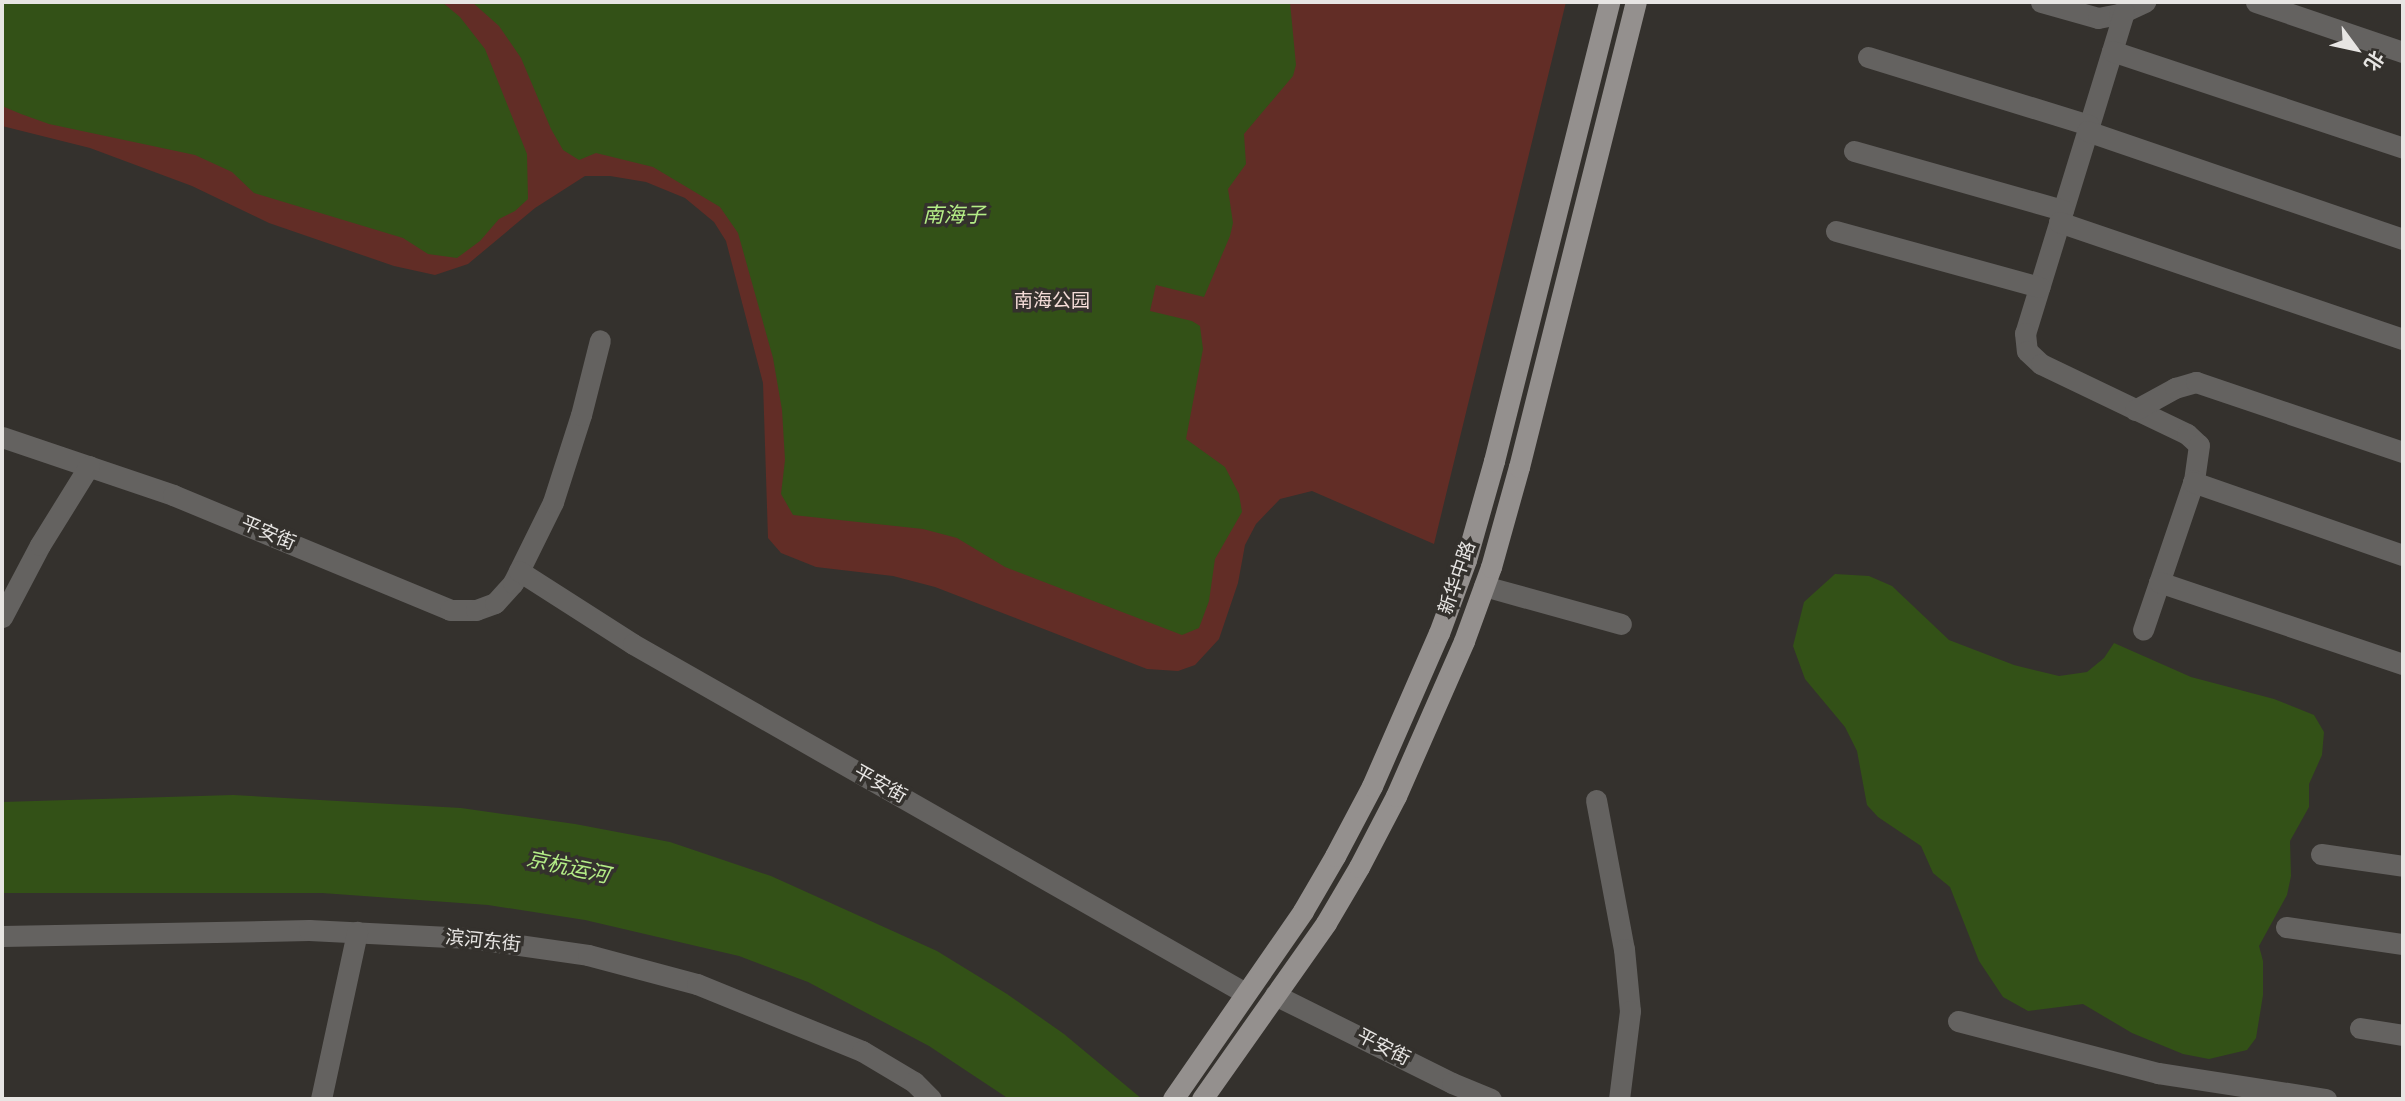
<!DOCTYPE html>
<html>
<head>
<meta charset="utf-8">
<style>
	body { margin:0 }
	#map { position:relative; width:2405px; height:1101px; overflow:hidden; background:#34312d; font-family:"Nunito Sans","Noto Sans SC",sans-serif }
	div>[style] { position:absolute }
	.green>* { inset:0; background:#622d26 }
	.water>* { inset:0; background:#335117 }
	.minor>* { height:21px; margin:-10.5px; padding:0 10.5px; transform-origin:10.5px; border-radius:10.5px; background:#646260 }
	.major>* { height:21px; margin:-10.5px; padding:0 10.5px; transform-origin:10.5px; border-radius:10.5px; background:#94908e }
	span { translate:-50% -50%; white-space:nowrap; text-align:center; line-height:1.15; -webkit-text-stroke:7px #34312d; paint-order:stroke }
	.park-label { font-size:19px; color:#f4dbd7 }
	.street-label { font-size:19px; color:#e7e5e3 }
	.water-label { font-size:21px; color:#b4ed87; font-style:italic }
	.frame { position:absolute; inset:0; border:4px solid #e7e5e3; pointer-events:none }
	.north { position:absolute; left:2321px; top:14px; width:70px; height:70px; -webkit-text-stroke:5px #34312d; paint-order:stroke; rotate:123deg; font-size:19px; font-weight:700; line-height:28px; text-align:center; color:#e7e5e3 }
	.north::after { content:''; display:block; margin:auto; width:24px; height:32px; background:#e7e5e3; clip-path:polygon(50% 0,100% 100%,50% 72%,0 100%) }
</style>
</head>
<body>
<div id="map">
	<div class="green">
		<div style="clip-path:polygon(2px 2px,1566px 2px,1434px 544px,1312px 491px,1280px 499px,1256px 524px,1245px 545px,1238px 583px,1219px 639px,1195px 665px,1178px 671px,1147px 669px,935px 587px,893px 576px,816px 567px,781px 553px,768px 538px,763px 383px,726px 241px,714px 222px,685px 198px,646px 182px,610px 176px,585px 176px,535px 208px,468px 264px,435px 275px,394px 266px,269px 223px,192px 186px,90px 148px,2px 126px)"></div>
	</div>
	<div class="water">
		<div style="clip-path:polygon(2px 2px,442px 2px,460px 17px,485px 49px,527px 154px,528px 199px,515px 211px,499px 219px,480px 241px,457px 258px,428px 254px,403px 238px,254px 193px,232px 172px,195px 155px,49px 124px,21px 114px,2px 106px)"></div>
		<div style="clip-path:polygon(472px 2px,1290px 2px,1296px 65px,1293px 76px,1244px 134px,1246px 164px,1228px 189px,1233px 223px,1230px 236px,1204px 297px,1156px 285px,1150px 311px,1192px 321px,1200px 326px,1203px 349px,1186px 439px,1225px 467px,1239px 494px,1242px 512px,1215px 559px,1209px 601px,1199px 628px,1182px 635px,1005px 567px,957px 538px,923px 529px,793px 515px,781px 494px,785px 460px,782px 410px,773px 358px,738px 233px,720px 207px,653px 167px,596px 153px,579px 160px,563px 150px,551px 129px,521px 58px,499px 26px)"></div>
		<div style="clip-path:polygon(1835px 574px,1869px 576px,1892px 586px,1949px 640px,2014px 665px,2059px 676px,2087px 672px,2104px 658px,2114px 643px,2191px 677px,2274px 699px,2314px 715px,2324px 732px,2322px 755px,2309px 784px,2309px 807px,2290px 841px,2291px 876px,2287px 895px,2259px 946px,2263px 961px,2263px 995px,2256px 1038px,2247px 1050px,2209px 1059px,2183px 1054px,2132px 1033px,2083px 1004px,2028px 1011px,2003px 997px,1979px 961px,1950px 887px,1933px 873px,1921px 846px,1878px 817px,1867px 805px,1857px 751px,1845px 727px,1805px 679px,1793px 646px,1804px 602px)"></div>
		<div style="clip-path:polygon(233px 795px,461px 808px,575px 824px,670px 842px,771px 876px,937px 951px,1007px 994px,1064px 1034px,1142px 1099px,1009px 1099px,929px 1046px,808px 982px,739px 956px,585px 920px,488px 905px,322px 893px,2px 893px,2px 802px)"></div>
	</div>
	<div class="minor">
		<div style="left:2041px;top:2px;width:59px;rotate:15.7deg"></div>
		<div style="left:2098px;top:18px;width:21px;rotate:-11deg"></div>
		<div style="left:2119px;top:14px;width:29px;rotate:-25deg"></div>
		<div style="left:2256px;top:2px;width:155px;rotate:18.8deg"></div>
		<div style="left:2124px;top:12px;width:336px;rotate:107.1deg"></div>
		<div style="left:2025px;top:333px;width:18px;rotate:84deg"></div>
		<div style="left:2027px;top:351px;width:19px;rotate:43deg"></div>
		<div style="left:2041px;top:364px;width:162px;rotate:25.6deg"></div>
		<div style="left:2187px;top:434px;width:16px;rotate:43deg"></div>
		<div style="left:2199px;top:445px;width:35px;rotate:98deg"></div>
		<div style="left:2194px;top:480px;width:158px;rotate:108.8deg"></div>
		<div style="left:2112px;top:51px;width:307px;rotate:18.4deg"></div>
		<div style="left:1868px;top:57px;width:231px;rotate:17.1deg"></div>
		<div style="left:2087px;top:131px;width:334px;rotate:18.9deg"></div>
		<div style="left:1854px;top:151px;width:217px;rotate:15.8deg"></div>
		<div style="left:2059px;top:222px;width:363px;rotate:18.8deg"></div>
		<div style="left:1836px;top:231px;width:211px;rotate:15.4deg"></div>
		<div style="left:2135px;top:410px;width:46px;rotate:-28.8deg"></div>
		<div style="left:2175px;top:388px;width:22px;rotate:-16deg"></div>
		<div style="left:2196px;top:382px;width:219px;rotate:18.7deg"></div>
		<div style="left:2px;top:437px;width:181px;rotate:18.7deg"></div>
		<div style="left:173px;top:495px;width:300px;rotate:22.5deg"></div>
		<div style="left:450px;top:610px;width:26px"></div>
		<div style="left:476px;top:610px;width:20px;rotate:-20deg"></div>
		<div style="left:495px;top:603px;width:27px;rotate:-48deg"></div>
		<div style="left:513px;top:583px;width:90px;rotate:-63.7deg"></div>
		<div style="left:553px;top:502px;width:91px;rotate:-72.2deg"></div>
		<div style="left:581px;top:415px;width:77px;rotate:-75.8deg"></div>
		<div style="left:2193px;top:482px;width:222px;rotate:19.2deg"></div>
		<div style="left:519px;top:571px;width:135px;rotate:32.6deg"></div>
		<div style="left:633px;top:644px;width:705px;rotate:29.69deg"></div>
		<div style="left:2159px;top:582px;width:257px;rotate:18.6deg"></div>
		<div style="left:1484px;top:586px;width:142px;rotate:15.5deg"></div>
		<div style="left:2px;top:617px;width:81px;rotate:-62.2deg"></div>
		<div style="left:40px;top:545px;width:93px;rotate:-58.2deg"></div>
		<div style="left:1596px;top:800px;width:152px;rotate:79.4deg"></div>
		<div style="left:1624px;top:949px;width:62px;rotate:84.5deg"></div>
		<div style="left:1630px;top:1011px;width:89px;rotate:97.1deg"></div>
		<div style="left:2321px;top:854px;width:83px;rotate:8.3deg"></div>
		<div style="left:2286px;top:927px;width:118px;rotate:8.3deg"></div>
		<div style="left:2px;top:936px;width:307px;rotate:-1.1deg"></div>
		<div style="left:309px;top:930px;width:160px;rotate:2.9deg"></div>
		<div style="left:469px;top:938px;width:120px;rotate:8.1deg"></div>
		<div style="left:588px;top:955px;width:113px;rotate:14.9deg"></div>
		<div style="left:697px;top:984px;width:178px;rotate:22.1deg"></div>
		<div style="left:862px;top:1051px;width:61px;rotate:30.8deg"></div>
		<div style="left:914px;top:1082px;width:24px;rotate:45deg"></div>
		<div style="left:1275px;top:995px;width:198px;rotate:26.4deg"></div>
		<div style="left:1452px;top:1083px;width:42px;rotate:22.3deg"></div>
		<div style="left:1958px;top:1021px;width:207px;rotate:14.6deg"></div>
		<div style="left:2158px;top:1073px;width:170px;rotate:8.8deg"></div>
		<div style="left:2360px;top:1028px;width:44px;rotate:9.2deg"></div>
		<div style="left:321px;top:1099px;width:171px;rotate:-77.8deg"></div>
	</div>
	<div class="major">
		<div style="left:1173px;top:1099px;width:229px;rotate:-55.3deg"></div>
		<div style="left:1303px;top:911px;width:64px;rotate:-59.8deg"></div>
		<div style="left:1335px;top:856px;width:79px;rotate:-62.1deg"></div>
		<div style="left:1372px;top:786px;width:167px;rotate:-66.4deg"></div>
		<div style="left:1439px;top:633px;width:78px;rotate:-69.7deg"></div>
		<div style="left:1466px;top:560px;width:103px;rotate:-74.2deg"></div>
		<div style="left:1494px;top:461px;width:473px;rotate:-75.9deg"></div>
		<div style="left:1202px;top:1099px;width:215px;rotate:-54.8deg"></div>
		<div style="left:1326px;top:923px;width:65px;rotate:-59.5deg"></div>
		<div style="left:1359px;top:867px;width:80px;rotate:-62.5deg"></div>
		<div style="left:1396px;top:796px;width:169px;rotate:-66.3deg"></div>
		<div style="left:1464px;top:641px;width:79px;rotate:-70deg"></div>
		<div style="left:1491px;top:567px;width:104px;rotate:-74.4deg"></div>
		<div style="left:1519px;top:467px;width:479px;rotate:-75.9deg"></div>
	</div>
	<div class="park-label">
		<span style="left:1052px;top:302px">南海公园</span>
	</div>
	<div class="street-label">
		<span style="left:268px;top:534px;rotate:23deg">平安街</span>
		<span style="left:1458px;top:578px;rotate:-71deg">新华中路</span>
		<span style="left:880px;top:785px;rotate:29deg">平安街</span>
		<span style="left:483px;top:942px;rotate:6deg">滨河东街</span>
		<span style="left:1383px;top:1048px;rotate:27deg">平安街</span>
	</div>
	<div class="water-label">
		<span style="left:954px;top:215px">南海子</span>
		<span style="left:568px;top:867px;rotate:12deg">京杭运河</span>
	</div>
	<div class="frame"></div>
	<div class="north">北</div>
</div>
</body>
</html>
